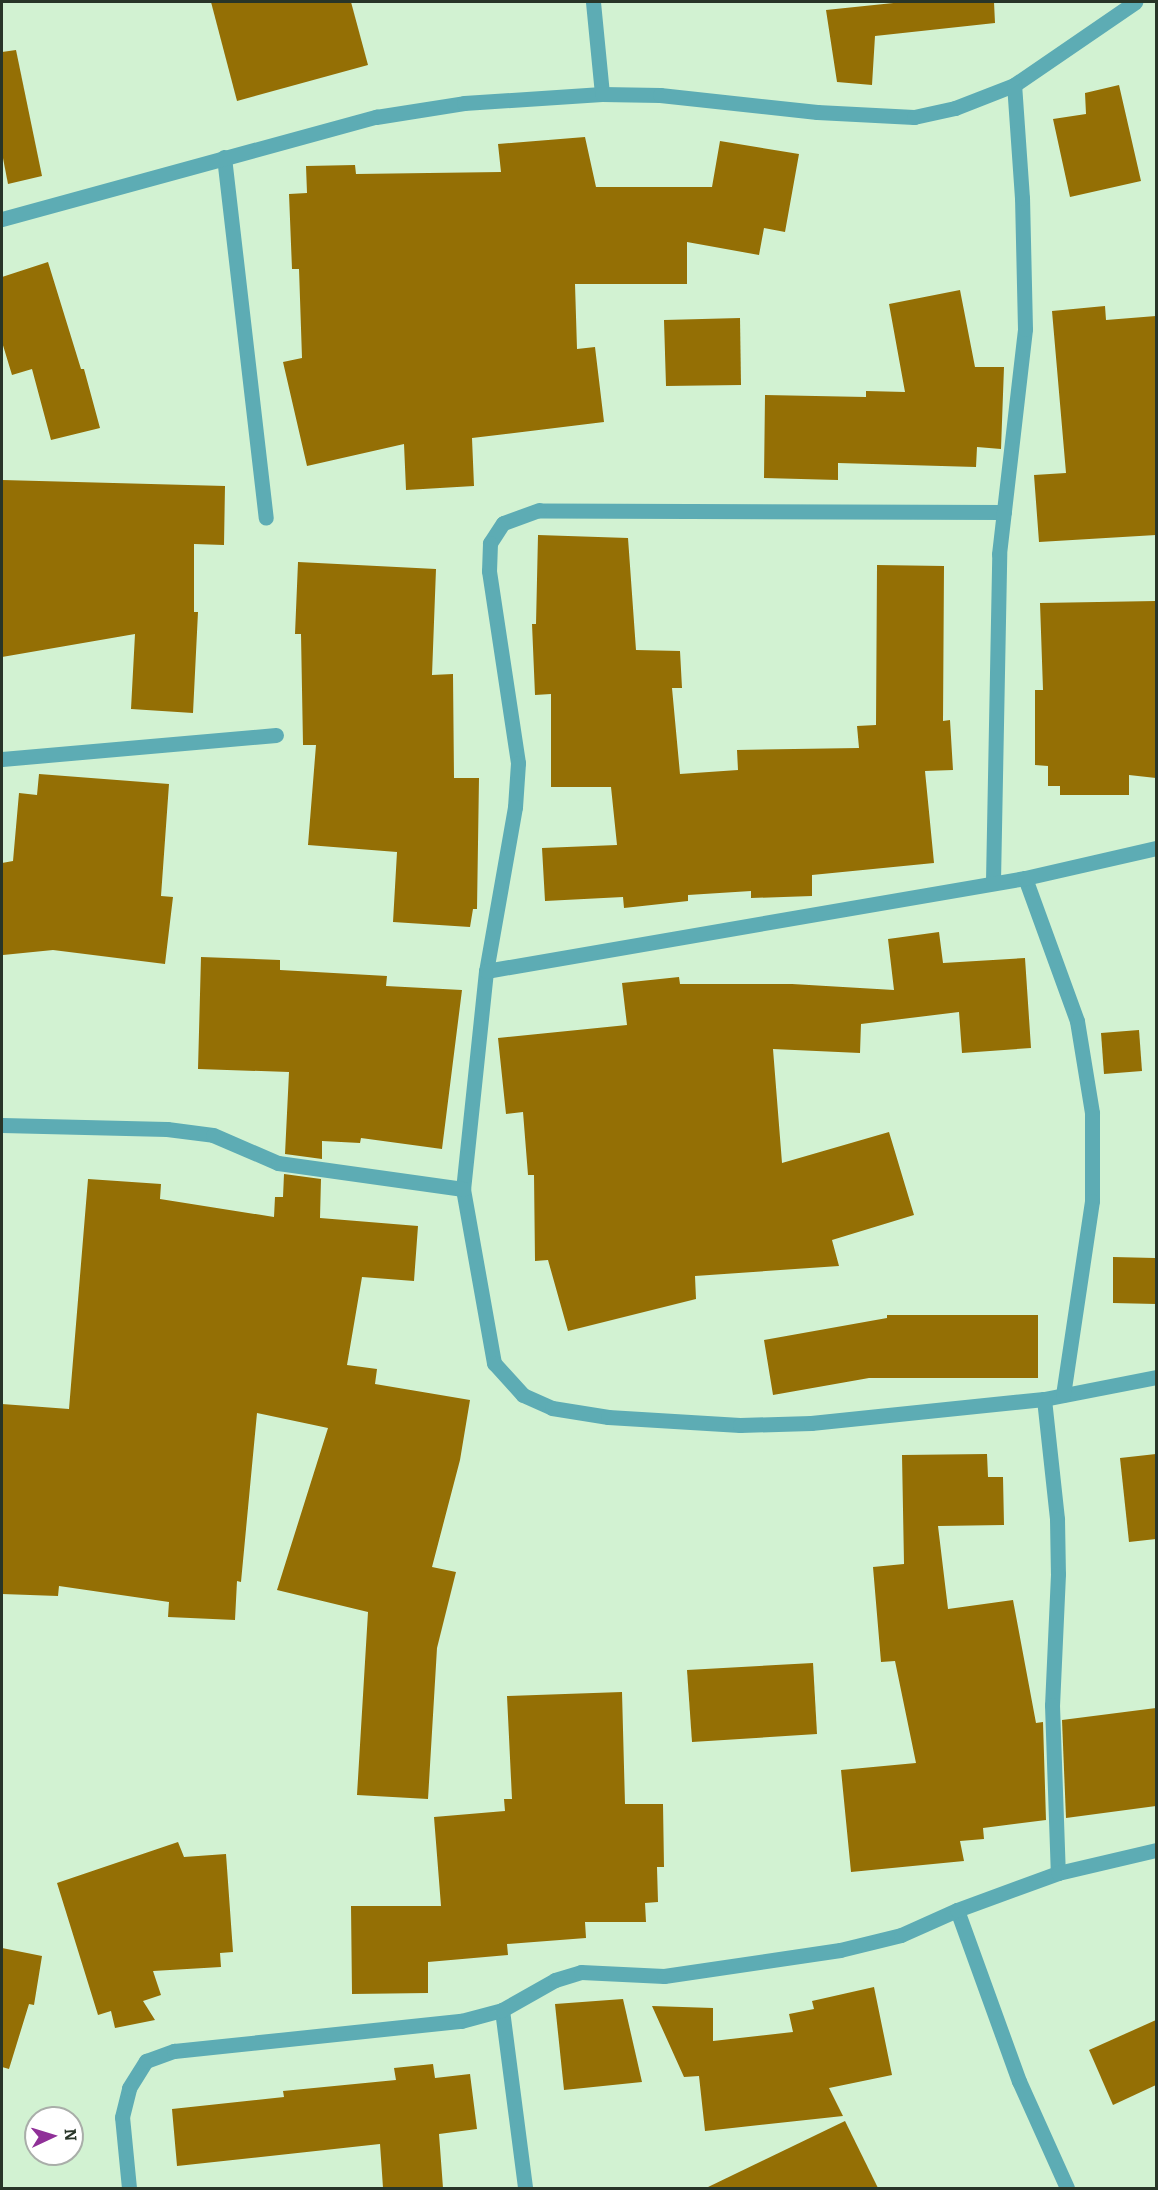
<!DOCTYPE html>
<html>
<head>
<meta charset="utf-8">
<style>
	body { margin:0 }
	#map { position:relative; width:1158px; height:2190px; overflow:hidden; background:#d2f2d2; font-family:Bitter,serif }
	div>[style] { position:absolute }
	.building>* { inset:0; background:#946f05 }
	.street>* { height:15px; margin:-7.5px; padding:0 7.5px; transform-origin:7.5px; border-radius:7.5px; background:#5dacb4 }
	span { translate:-50% -50%; white-space:nowrap; text-align:center; line-height:1.15; -webkit-text-stroke:6px #fff; paint-order:stroke }
	.frame { position:absolute; inset:0; border:3px solid #283528; pointer-events:none }
	.north { position:absolute; left:24px; top:2106px; width:60px; height:60px; box-sizing:border-box; background:#fff; border:2px solid #a9aea9; border-radius:50%; rotate:86deg; font-size:16px; font-weight:700; line-height:24px; text-align:center; color:#283528 }
	.north::after { content:''; display:block; margin:auto; width:21px; height:27px; background:#903098; clip-path:polygon(50% 0,100% 100%,50% 72%,0 100%) }
</style>
</head>
<body>
<div id="map">
	<div class="building">
		<div style="clip-path:polygon(211px 2px,351px 2px,368px 65px,237px 101px)"></div>
		<div style="clip-path:polygon(903px 2px,994px 2px,995px 23px,875px 36px,872px 85px,837px 82px,826px 10px)"></div>
		<div style="clip-path:polygon(16px 50px,42px 176px,8px 184px,2px 153px,2px 52px)"></div>
		<div style="clip-path:polygon(1119px 85px,1141px 181px,1070px 197px,1053px 119px,1086px 114px,1085px 93px)"></div>
		<div style="clip-path:polygon(585px 137px,596px 187px,712px 187px,720px 141px,799px 154px,785px 232px,764px 228px,759px 255px,687px 242px,687px 284px,575px 284px,577px 349px,595px 347px,604px 422px,472px 438px,474px 486px,406px 490px,404px 444px,307px 466px,283px 362px,302px 358px,299px 269px,292px 269px,289px 194px,307px 193px,306px 166px,355px 165px,356px 174px,501px 172px,498px 144px)"></div>
		<div style="clip-path:polygon(48px 262px,81px 369px,84px 369px,100px 428px,51px 440px,32px 369px,12px 375px,2px 342px,2px 277px)"></div>
		<div style="clip-path:polygon(960px 290px,975px 367px,1004px 367px,1001px 449px,977px 447px,976px 467px,838px 463px,838px 480px,764px 478px,765px 395px,866px 397px,866px 391px,905px 392px,889px 304px)"></div>
		<div style="clip-path:polygon(1105px 306px,1106px 320px,1156px 316px,1156px 535px,1039px 542px,1034px 475px,1066px 473px,1052px 311px)"></div>
		<div style="clip-path:polygon(740px 318px,741px 385px,666px 386px,664px 320px)"></div>
		<div style="clip-path:polygon(2px 480px,225px 486px,224px 545px,194px 544px,194px 612px,198px 612px,193px 713px,131px 709px,135px 634px,2px 657px)"></div>
		<div style="clip-path:polygon(538px 535px,628px 538px,636px 650px,680px 651px,682px 688px,672px 688px,680px 774px,738px 770px,737px 750px,859px 748px,857px 726px,876px 725px,877px 565px,944px 566px,943px 721px,950px 720px,953px 770px,925px 771px,934px 863px,812px 875px,812px 896px,751px 898px,751px 891px,688px 895px,688px 901px,624px 908px,623px 897px,545px 901px,542px 848px,617px 845px,611px 787px,551px 787px,551px 694px,535px 695px,532px 624px,536px 624px)"></div>
		<div style="clip-path:polygon(298px 562px,436px 569px,432px 675px,453px 674px,454px 778px,479px 778px,477px 909px,473px 909px,470px 927px,393px 922px,397px 852px,308px 845px,316px 745px,303px 745px,301px 634px,295px 634px)"></div>
		<div style="clip-path:polygon(1156px 601px,1156px 778px,1129px 775px,1129px 795px,1060px 795px,1060px 786px,1048px 786px,1048px 766px,1035px 765px,1035px 690px,1043px 690px,1040px 603px)"></div>
		<div style="clip-path:polygon(39px 774px,169px 784px,161px 896px,173px 897px,165px 964px,53px 950px,3px 955px,2px 863px,13px 861px,19px 793px,37px 795px)"></div>
		<div style="clip-path:polygon(939px 932px,943px 963px,1025px 958px,1031px 1048px,962px 1053px,959px 1012px,861px 1024px,860px 1053px,773px 1049px,782px 1163px,889px 1132px,914px 1215px,832px 1240px,839px 1266px,695px 1276px,696px 1299px,568px 1331px,548px 1260px,535px 1261px,534px 1175px,528px 1175px,523px 1112px,506px 1114px,498px 1038px,627px 1025px,622px 983px,679px 977px,680px 984px,792px 984px,894px 990px,888px 939px)"></div>
		<div style="clip-path:polygon(201px 957px,280px 960px,280px 970px,387px 976px,386px 986px,462px 990px,442px 1149px,361px 1138px,360px 1143px,322px 1141px,322px 1159px,285px 1154px,289px 1072px,198px 1069px)"></div>
		<div style="clip-path:polygon(1139px 1030px,1142px 1071px,1104px 1074px,1101px 1033px)"></div>
		<div style="clip-path:polygon(284px 1174px,321px 1179px,320px 1218px,418px 1226px,414px 1281px,362px 1277px,347px 1365px,377px 1369px,375px 1384px,470px 1400px,460px 1460px,432px 1567px,456px 1572px,437px 1648px,428px 1799px,357px 1795px,368px 1612px,277px 1590px,328px 1428px,257px 1413px,241px 1582px,237px 1581px,235px 1620px,168px 1617px,169px 1602px,59px 1586px,58px 1596px,2px 1594px,2px 1404px,69px 1409px,88px 1179px,161px 1184px,160px 1199px,274px 1217px,275px 1197px,283px 1197px)"></div>
		<div style="clip-path:polygon(1113px 1257px,1155px 1258px,1156px 1304px,1113px 1303px)"></div>
		<div style="clip-path:polygon(887px 1315px,1038px 1315px,1038px 1378px,869px 1378px,773px 1395px,764px 1340px,887px 1318px)"></div>
		<div style="clip-path:polygon(987px 1454px,988px 1477px,1003px 1477px,1004px 1525px,938px 1526px,948px 1609px,1013px 1600px,1036px 1723px,1043px 1722px,1046px 1820px,983px 1828px,984px 1839px,960px 1841px,964px 1861px,851px 1872px,841px 1770px,916px 1763px,895px 1661px,881px 1662px,873px 1567px,904px 1564px,902px 1455px)"></div>
		<div style="clip-path:polygon(1156px 1454px,1156px 1539px,1129px 1542px,1120px 1458px)"></div>
		<div style="clip-path:polygon(813px 1663px,817px 1734px,692px 1742px,687px 1670px)"></div>
		<div style="clip-path:polygon(622px 1692px,625px 1804px,663px 1804px,664px 1867px,657px 1867px,658px 1902px,645px 1903px,646px 1922px,585px 1922px,586px 1938px,507px 1944px,508px 1955px,428px 1962px,428px 1993px,352px 1994px,351px 1906px,441px 1906px,434px 1817px,505px 1811px,504px 1799px,512px 1799px,507px 1696px)"></div>
		<div style="clip-path:polygon(1156px 1708px,1156px 1806px,1066px 1818px,1062px 1720px)"></div>
		<div style="clip-path:polygon(178px 1842px,184px 1857px,226px 1854px,233px 1952px,220px 1953px,221px 1967px,153px 1971px,161px 1995px,143px 2001px,155px 2020px,115px 2028px,111px 2011px,98px 2015px,57px 1883px)"></div>
		<div style="clip-path:polygon(2px 1948px,42px 1956px,34px 2005px,29px 2004px,9px 2069px,2px 2067px)"></div>
		<div style="clip-path:polygon(874px 1987px,892px 2075px,829px 2088px,843px 2116px,705px 2131px,699px 2076px,684px 2077px,652px 2006px,713px 2008px,713px 2041px,793px 2032px,789px 2014px,814px 2009px,812px 2001px)"></div>
		<div style="clip-path:polygon(623px 1999px,642px 2082px,564px 2090px,555px 2004px)"></div>
		<div style="clip-path:polygon(1156px 2020px,1156px 2085px,1113px 2105px,1089px 2050px)"></div>
		<div style="clip-path:polygon(433px 2064px,435px 2078px,470px 2074px,477px 2129px,439px 2134px,443px 2188px,383px 2188px,380px 2144px,177px 2166px,172px 2109px,284px 2097px,283px 2091px,396px 2080px,394px 2068px)"></div>
		<div style="clip-path:polygon(845px 2121px,878px 2188px,706px 2188px)"></div>
	</div>
	<div class="street">
		<div style="left:593px;top:2px;width:92px;rotate:84.4deg"></div>
		<div style="left:224px;top:157px;width:363px;rotate:83.4deg"></div>
		<div style="left:2px;top:219px;width:388px;rotate:-15.3deg"></div>
		<div style="left:376px;top:117px;width:89px;rotate:-9deg"></div>
		<div style="left:464px;top:103px;width:138px;rotate:-3.7deg"></div>
		<div style="left:602px;top:94px;width:58px;rotate:1deg"></div>
		<div style="left:660px;top:95px;width:158px;rotate:6.2deg"></div>
		<div style="left:817px;top:112px;width:97px;rotate:3deg"></div>
		<div style="left:914px;top:117px;width:42px;rotate:-12.4deg"></div>
		<div style="left:955px;top:108px;width:63px;rotate:-21.3deg"></div>
		<div style="left:1014px;top:85px;width:147px;rotate:-34.4deg"></div>
		<div style="left:1004px;top:512px;width:465px;rotate:-179.8deg"></div>
		<div style="left:539px;top:510px;width:38px;rotate:160deg"></div>
		<div style="left:503px;top:523px;width:24px;rotate:123deg"></div>
		<div style="left:490px;top:543px;width:28px;rotate:92deg"></div>
		<div style="left:489px;top:571px;width:194px;rotate:81.4deg"></div>
		<div style="left:518px;top:763px;width:44px;rotate:93.9deg"></div>
		<div style="left:515px;top:807px;width:167px;rotate:100deg"></div>
		<div style="left:486px;top:971px;width:219px;rotate:96deg"></div>
		<div style="left:463px;top:1189px;width:177px;rotate:79.9deg"></div>
		<div style="left:494px;top:1363px;width:43px;rotate:47.8deg"></div>
		<div style="left:523px;top:1395px;width:32px;rotate:24deg"></div>
		<div style="left:552px;top:1408px;width:57px;rotate:9.1deg"></div>
		<div style="left:608px;top:1417px;width:132px;rotate:3.5deg"></div>
		<div style="left:740px;top:1425px;width:71px;rotate:-1.6deg"></div>
		<div style="left:811px;top:1423px;width:234px;rotate:-5.9deg"></div>
		<div style="left:1044px;top:1399px;width:114px;rotate:-11.1deg"></div>
		<div style="left:2px;top:759px;width:275px;rotate:-5deg"></div>
		<div style="left:1025px;top:878px;width:152px;rotate:70deg"></div>
		<div style="left:1077px;top:1021px;width:93px;rotate:80.7deg"></div>
		<div style="left:1092px;top:1113px;width:88px;rotate:90deg"></div>
		<div style="left:1092px;top:1201px;width:196px;rotate:98.5deg"></div>
		<div style="left:993px;top:881px;width:327px;rotate:-88.9deg"></div>
		<div style="left:999px;top:554px;width:226px;rotate:-83.4deg"></div>
		<div style="left:1025px;top:329px;width:131px;rotate:-91.3deg"></div>
		<div style="left:1022px;top:198px;width:113px;rotate:-94deg"></div>
		<div style="left:486px;top:971px;width:547px;rotate:-9.79deg"></div>
		<div style="left:1025px;top:878px;width:134px;rotate:-12.9deg"></div>
		<div style="left:2px;top:1125px;width:165px;rotate:1.4deg"></div>
		<div style="left:167px;top:1129px;width:46px;rotate:7.4deg"></div>
		<div style="left:213px;top:1135px;width:71px;rotate:23.3deg"></div>
		<div style="left:278px;top:1163px;width:187px;rotate:8deg"></div>
		<div style="left:1044px;top:1399px;width:121px;rotate:83.8deg"></div>
		<div style="left:1057px;top:1519px;width:55px;rotate:89deg"></div>
		<div style="left:1058px;top:1574px;width:131px;rotate:92.6deg"></div>
		<div style="left:1052px;top:1705px;width:168px;rotate:88deg"></div>
		<div style="left:957px;top:1910px;width:182px;rotate:70.1deg"></div>
		<div style="left:1019px;top:2081px;width:117px;rotate:65.8deg"></div>
		<div style="left:502px;top:2010px;width:179px;rotate:82.6deg"></div>
		<div style="left:129px;top:2188px;width:71px;rotate:-95.6deg"></div>
		<div style="left:122px;top:2117px;width:30px;rotate:-76deg"></div>
		<div style="left:129px;top:2088px;width:32px;rotate:-58deg"></div>
		<div style="left:146px;top:2061px;width:30px;rotate:-20deg"></div>
		<div style="left:174px;top:2051px;width:289px;rotate:-6deg"></div>
		<div style="left:461px;top:2021px;width:42px;rotate:-15deg"></div>
		<div style="left:502px;top:2010px;width:61px;rotate:-29.5deg"></div>
		<div style="left:555px;top:1980px;width:27px;rotate:-17deg"></div>
		<div style="left:581px;top:1972px;width:83px;rotate:2.8deg"></div>
		<div style="left:664px;top:1976px;width:178px;rotate:-8.4deg"></div>
		<div style="left:840px;top:1950px;width:63px;rotate:-13.8deg"></div>
		<div style="left:901px;top:1935px;width:61px;rotate:-24.1deg"></div>
		<div style="left:957px;top:1910px;width:108px;rotate:-20.1deg"></div>
		<div style="left:1058px;top:1873px;width:101px;rotate:-13.2deg"></div>
	</div>
	<div class="frame"></div>
	<div class="north">N</div>
</div>
</body>
</html>
